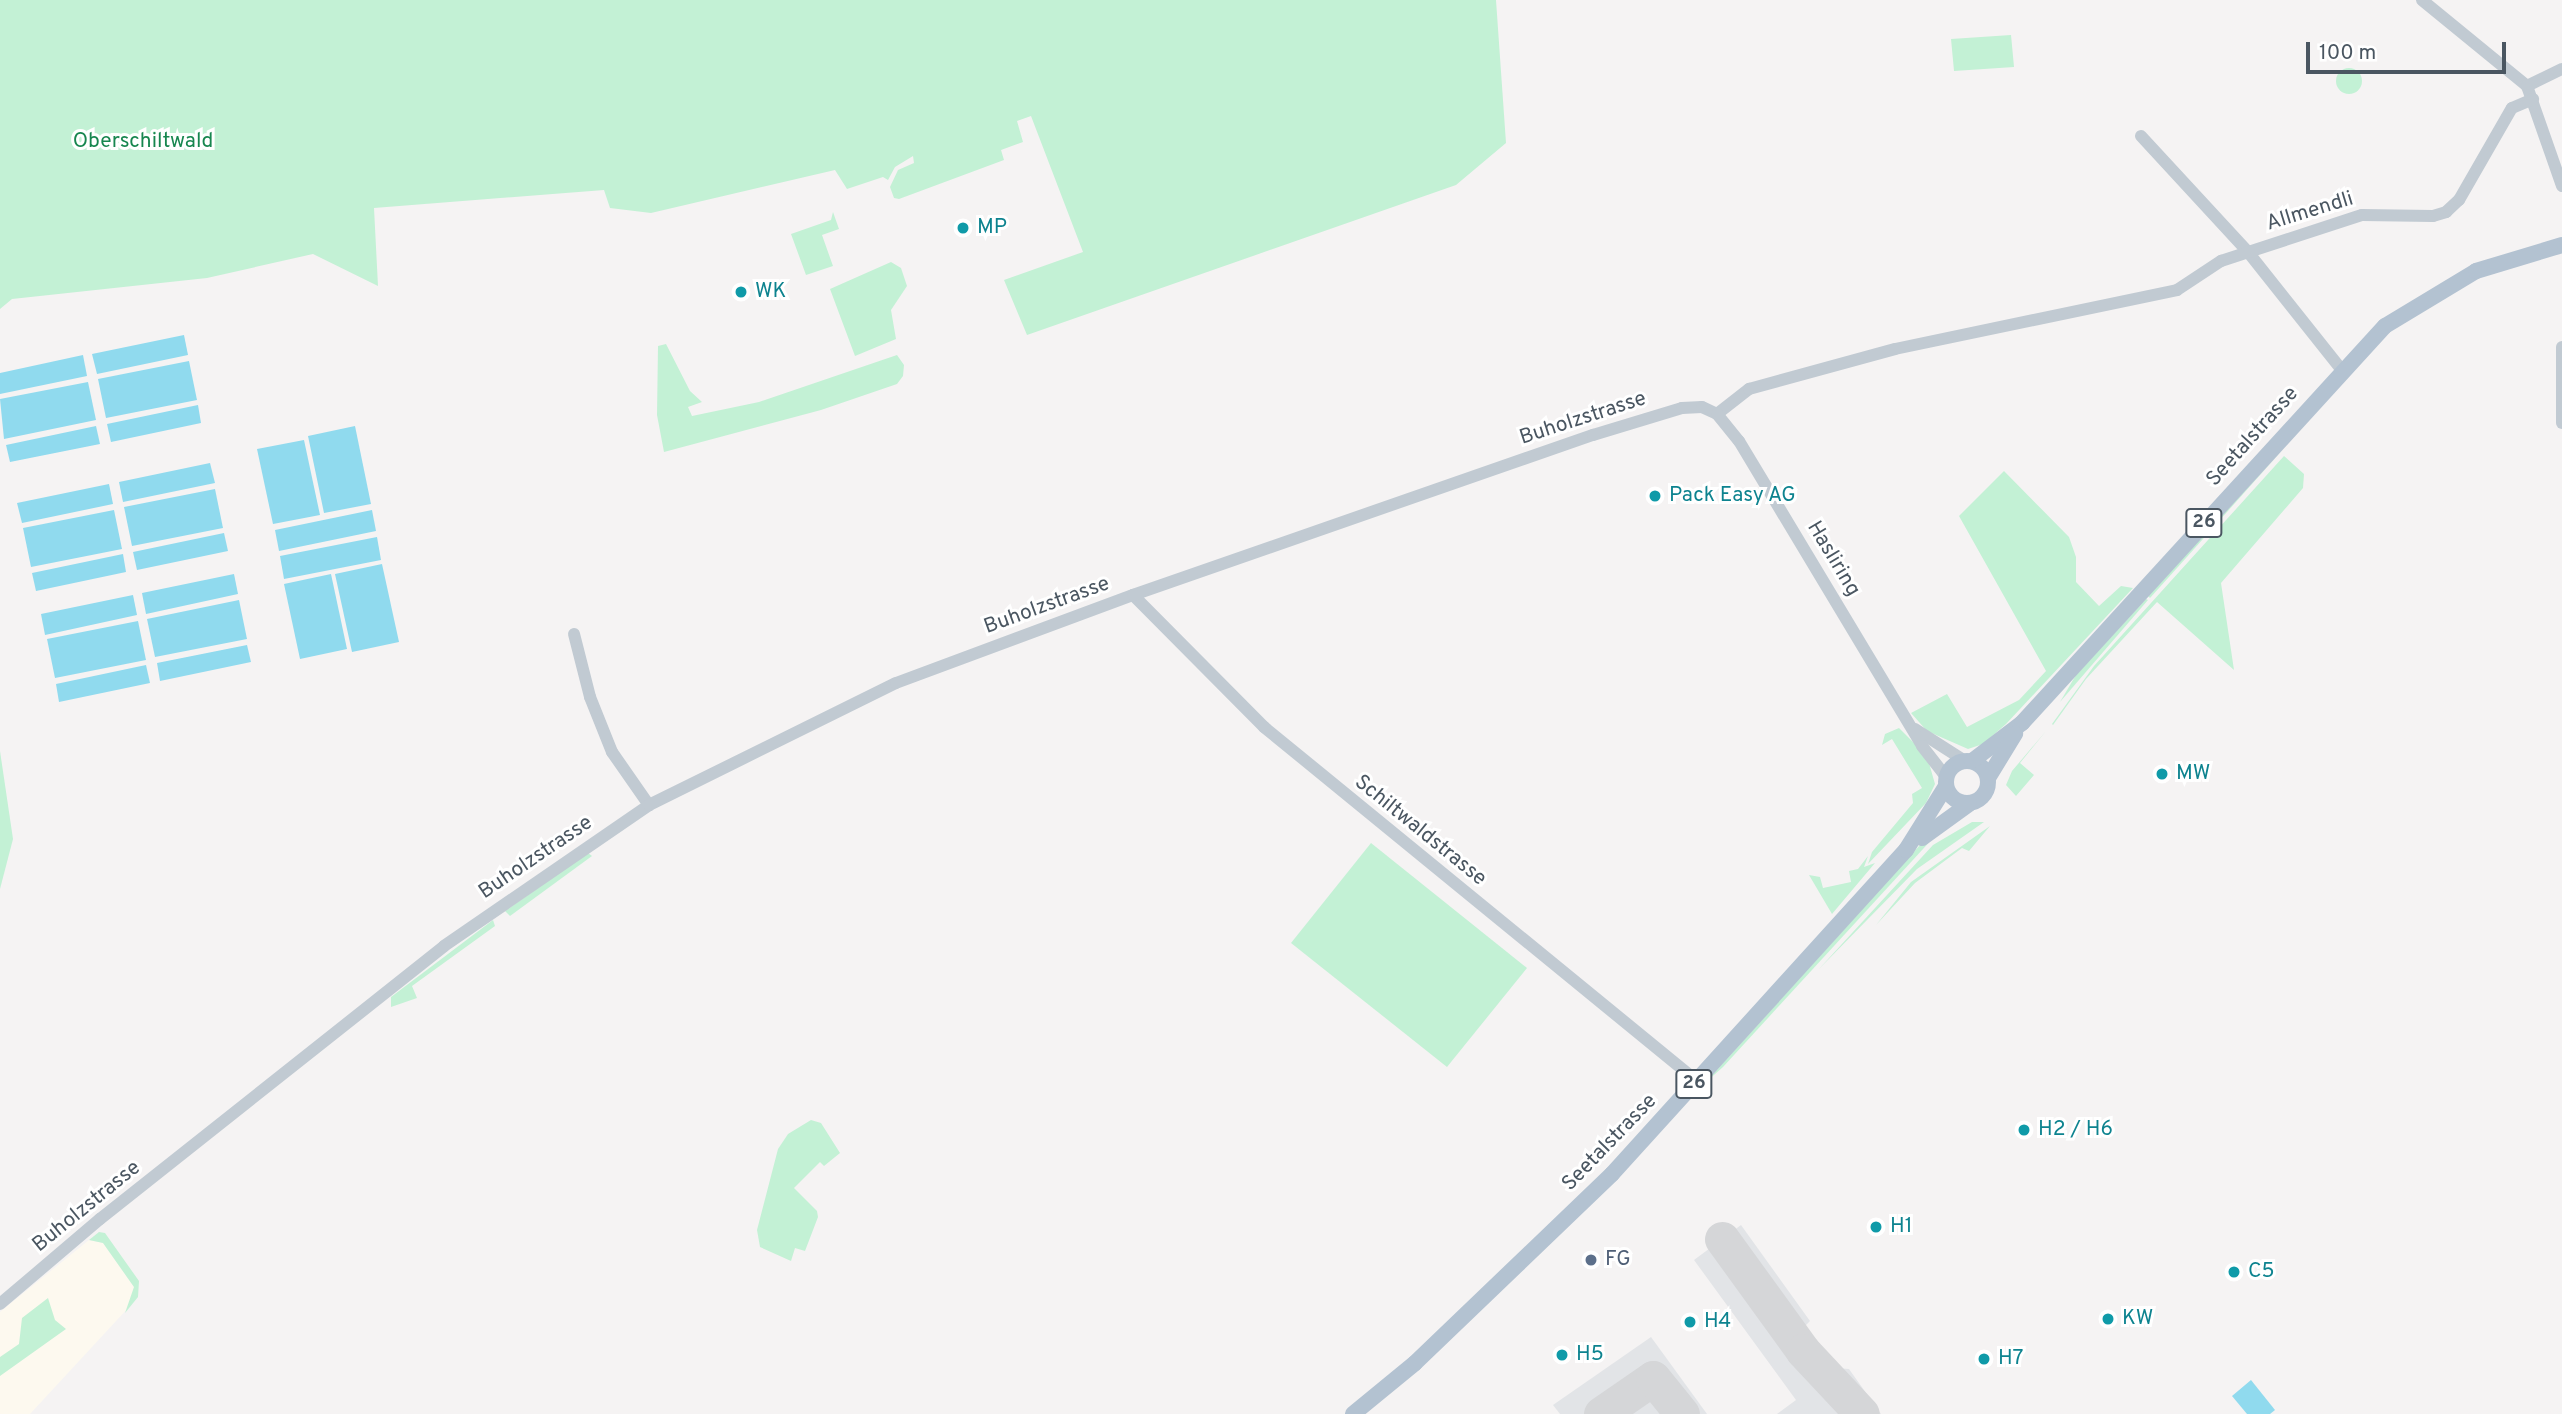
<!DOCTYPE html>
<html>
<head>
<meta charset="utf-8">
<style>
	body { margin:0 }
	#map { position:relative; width:2562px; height:1414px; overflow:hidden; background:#f5f3f3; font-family:Overpass,sans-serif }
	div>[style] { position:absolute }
	.commercial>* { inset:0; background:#fdf9ef }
	.airport>* { inset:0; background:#e2e4e7 }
	.green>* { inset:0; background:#c3f1d5 }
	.round { border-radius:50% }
	.water>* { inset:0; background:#90daee }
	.taxiway>* { height:35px; margin:-17.5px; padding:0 17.5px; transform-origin:17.5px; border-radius:17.5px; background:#d5d6d8 }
	.minor>* { height:12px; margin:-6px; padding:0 6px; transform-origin:6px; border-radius:6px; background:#c1cad2 }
	.major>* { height:16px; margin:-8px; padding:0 8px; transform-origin:8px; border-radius:8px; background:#b3c2d1 }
	.major>.ring { margin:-8px; padding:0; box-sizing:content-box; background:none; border:16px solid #b3c2d1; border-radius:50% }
	.dots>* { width:19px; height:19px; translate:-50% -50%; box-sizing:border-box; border:4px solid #fff; border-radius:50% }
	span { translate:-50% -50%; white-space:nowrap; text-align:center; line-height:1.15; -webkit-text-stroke:6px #fff; paint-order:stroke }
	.shield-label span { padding:2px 5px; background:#fff; border:2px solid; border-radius:5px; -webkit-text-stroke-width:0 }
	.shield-label { font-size:19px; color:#4a5661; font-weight:700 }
	.park-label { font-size:21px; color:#17864f }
	.street-label { font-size:21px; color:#4a5661 }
	.culture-label { font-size:21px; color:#0d838f }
	.left { translate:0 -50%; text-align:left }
	.service-label { font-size:21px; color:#4e5e75 }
	.scale { position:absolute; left:2306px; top:42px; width:200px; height:32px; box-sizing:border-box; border:4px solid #4a5661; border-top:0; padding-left:9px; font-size:21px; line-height:24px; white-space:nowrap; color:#4a5661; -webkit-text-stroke:5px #fff; paint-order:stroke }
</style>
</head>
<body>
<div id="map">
	<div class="commercial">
		<div style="clip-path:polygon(89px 1240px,103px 1243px,134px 1287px,129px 1307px,30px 1414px,0 1414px,0 1312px)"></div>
	</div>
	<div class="airport">
		<div style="clip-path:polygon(1741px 1225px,1810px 1321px,1805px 1326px,1836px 1368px,1849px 1369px,1881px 1414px,1777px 1414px,1796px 1400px,1694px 1260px)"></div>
		<div style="clip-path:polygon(1651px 1337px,1707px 1414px,1560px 1414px,1553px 1405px)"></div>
	</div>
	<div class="green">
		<div style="clip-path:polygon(0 0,1496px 0,1506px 143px,1456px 185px,1027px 335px,1004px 280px,1083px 252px,1031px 116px,1017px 121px,1023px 142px,1001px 150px,1004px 160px,899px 199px,894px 198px,890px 187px,898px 170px,914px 163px,913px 156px,895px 167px,888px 180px,883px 177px,847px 189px,835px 170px,651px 213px,610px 208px,604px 190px,374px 208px,378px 286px,313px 254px,207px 278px,12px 299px,0 309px)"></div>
		<div style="clip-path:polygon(2011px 35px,2014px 67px,1954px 71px,1951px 39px)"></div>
		<div class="round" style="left:2336px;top:68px;width:26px;height:26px"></div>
		<div style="clip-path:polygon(833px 212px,839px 229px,822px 235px,833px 266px,806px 275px,791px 234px,831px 220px)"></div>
		<div style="clip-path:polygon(891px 262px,901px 268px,907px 286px,891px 310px,896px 339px,855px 356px,830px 289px)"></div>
		<div style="clip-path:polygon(666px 344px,690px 391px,702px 402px,688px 407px,692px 416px,759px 402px,897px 355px,904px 365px,903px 376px,897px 384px,821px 410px,664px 452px,657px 415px,658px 346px)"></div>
		<div style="clip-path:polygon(2285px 447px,2186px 558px,2150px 598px,2148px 596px)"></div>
		<div style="clip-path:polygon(2284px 456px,2304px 474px,2303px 488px,2221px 583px,2234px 670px,2157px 602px,2086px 679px,2053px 725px,2052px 724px,2094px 666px)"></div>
		<div style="clip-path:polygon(2004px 471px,2069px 537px,2076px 557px,2076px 582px,2099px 606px,2121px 586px,2133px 588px,2006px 724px,1983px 744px,1968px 749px,1927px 731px,1911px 713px,1947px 694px,1967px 727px,2019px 700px,2046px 671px,1959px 516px)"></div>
		<div style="clip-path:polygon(2146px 599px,2148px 600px,2060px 702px,2076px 675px)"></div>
		<div style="clip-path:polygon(1899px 728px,1927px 756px,1935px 784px,1926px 803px,1868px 864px,1872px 852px,1913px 803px,1912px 794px,1922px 788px,1892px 739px,1882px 745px,1885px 734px)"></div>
		<div style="clip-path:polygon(2046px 731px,2020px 763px,2034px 775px,2016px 796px,2006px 785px,2012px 771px)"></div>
		<div style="clip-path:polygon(0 751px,13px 839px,0 889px)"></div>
		<div style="clip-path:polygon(1972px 822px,1984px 822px,1917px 869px,1818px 970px,1933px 845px)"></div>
		<div style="clip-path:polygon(1990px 826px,1969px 851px,1962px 848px,1915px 883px,1876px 925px,1911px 882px)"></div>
		<div style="clip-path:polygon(1934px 837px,1723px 1067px,1706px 1082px,1920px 845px)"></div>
		<div style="clip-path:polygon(1371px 843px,1527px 968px,1447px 1067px,1291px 943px)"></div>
		<div style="clip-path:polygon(588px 853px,592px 856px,510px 916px,505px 911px)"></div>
		<div style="clip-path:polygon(1868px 856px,1864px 867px,1875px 863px,1832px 914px,1809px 875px,1820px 877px,1823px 888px,1851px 882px,1849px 871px,1858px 869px)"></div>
		<div style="clip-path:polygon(493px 920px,495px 926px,412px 986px,417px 998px,391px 1007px,391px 997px)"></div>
		<div style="clip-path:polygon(811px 1120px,821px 1123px,840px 1153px,824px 1166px,820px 1162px,794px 1188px,817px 1211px,818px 1217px,805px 1251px,795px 1248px,791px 1261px,760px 1247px,757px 1230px,778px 1149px,788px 1134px)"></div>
		<div style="clip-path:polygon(99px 1232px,105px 1233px,139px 1281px,138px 1297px,125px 1313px,134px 1287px,103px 1243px,89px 1240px)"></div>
		<div style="clip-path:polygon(48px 1298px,55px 1320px,66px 1329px,0 1376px,0 1357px,19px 1344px,22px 1318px)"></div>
	</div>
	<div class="water">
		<div style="clip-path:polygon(184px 335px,188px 355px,97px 374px,92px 354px)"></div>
		<div style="clip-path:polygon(83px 355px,87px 376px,0 394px,0 373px)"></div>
		<div style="clip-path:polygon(189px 361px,197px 400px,106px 418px,98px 379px)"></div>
		<div style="clip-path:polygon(88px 382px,96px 420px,4px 439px,0 399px)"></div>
		<div style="clip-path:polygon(198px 405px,201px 423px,111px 442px,107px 424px)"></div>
		<div style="clip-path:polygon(96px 426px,100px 444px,10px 462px,6px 445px)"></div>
		<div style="clip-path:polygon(355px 426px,371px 504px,324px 513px,308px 436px)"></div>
		<div style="clip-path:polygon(304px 440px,320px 515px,273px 524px,257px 449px)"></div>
		<div style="clip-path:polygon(210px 463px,215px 483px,123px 502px,119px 482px)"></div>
		<div style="clip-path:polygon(109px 484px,113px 504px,22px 523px,17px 503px)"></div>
		<div style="clip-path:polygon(215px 489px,223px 528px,132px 546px,124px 507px)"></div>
		<div style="clip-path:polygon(114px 510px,122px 549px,31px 567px,23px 528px)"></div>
		<div style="clip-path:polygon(372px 510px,376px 531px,279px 551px,275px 530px)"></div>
		<div style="clip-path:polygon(224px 533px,228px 551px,137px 570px,133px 552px)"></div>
		<div style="clip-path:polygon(377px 537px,381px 560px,284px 579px,280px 556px)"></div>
		<div style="clip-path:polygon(123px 554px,126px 572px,36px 591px,32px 573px)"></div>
		<div style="clip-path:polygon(382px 564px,399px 642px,352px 652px,335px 574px)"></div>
		<div style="clip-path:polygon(234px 574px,238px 594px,146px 614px,142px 593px)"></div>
		<div style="clip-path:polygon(331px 574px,347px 649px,300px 659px,284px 584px)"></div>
		<div style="clip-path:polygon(133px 595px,137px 615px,45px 635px,41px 614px)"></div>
		<div style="clip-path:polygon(239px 600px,247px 639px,155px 657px,147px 619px)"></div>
		<div style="clip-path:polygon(138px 621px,146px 660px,55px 678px,47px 639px)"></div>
		<div style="clip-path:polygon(247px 645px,251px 662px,160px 681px,157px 663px)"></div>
		<div style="clip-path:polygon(146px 665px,150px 683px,59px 702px,56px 684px)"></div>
		<div style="clip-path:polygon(2251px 1380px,2275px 1410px,2270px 1414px,2247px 1414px,2232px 1396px)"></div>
	</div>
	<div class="taxiway">
		<div style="left:1722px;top:1239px;width:138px;rotate:54.1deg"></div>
		<div style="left:1803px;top:1351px;width:86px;rotate:46.9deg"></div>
		<div style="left:1601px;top:1414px;width:63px;rotate:-34.7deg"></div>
		<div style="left:1653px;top:1378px;width:46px;rotate:51.1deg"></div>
	</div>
	<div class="minor">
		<div style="left:2422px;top:0;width:136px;rotate:39.3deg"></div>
		<div style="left:2527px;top:86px;width:106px;rotate:70.7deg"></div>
		<div style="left:2527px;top:86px;width:39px;rotate:-26deg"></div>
		<div style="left:2141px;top:136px;width:158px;rotate:47.3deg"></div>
		<div style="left:2248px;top:252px;width:151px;rotate:51.5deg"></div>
		<div style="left:2562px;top:347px;width:76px;rotate:90deg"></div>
		<div style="left:1717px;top:414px;width:41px;rotate:-38deg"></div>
		<div style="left:1749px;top:389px;width:151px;rotate:-15.3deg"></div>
		<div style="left:1895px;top:349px;width:288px;rotate:-11.8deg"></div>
		<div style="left:2177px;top:290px;width:53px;rotate:-33.4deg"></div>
		<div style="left:2221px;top:261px;width:148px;rotate:-18.1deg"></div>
		<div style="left:2362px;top:215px;width:71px;rotate:0.8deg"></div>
		<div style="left:2433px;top:216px;width:14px;rotate:-17deg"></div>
		<div style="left:2446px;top:212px;width:18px;rotate:-43deg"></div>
		<div style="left:2459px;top:200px;width:106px;rotate:-60.1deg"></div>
		<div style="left:2512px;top:108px;width:23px;rotate:-23deg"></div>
		<div style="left:1133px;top:595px;width:186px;rotate:45.2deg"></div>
		<div style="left:1264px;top:727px;width:559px;rotate:39.27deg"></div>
		<div style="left:574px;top:634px;width:65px;rotate:75.7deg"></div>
		<div style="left:590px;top:697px;width:59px;rotate:68.2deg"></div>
		<div style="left:612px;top:752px;width:65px;rotate:55.1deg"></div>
		<div style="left:1915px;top:729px;width:59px;rotate:32.6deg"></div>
		<div style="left:0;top:1304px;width:131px;rotate:-40.4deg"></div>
		<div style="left:100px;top:1219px;width:439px;rotate:-38.4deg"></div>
		<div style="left:444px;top:946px;width:249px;rotate:-34.5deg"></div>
		<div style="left:649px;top:805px;width:275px;rotate:-26.3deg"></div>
		<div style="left:896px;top:683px;width:253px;rotate:-20.4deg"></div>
		<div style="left:1133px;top:595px;width:487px;rotate:-19.2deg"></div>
		<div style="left:1593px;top:435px;width:93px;rotate:-16.9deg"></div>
		<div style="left:1682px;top:408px;width:20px;rotate:-3deg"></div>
		<div style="left:1702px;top:407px;width:17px;rotate:25deg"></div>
		<div style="left:1717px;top:414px;width:35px;rotate:51deg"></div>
		<div style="left:1739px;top:441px;width:356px;rotate:59deg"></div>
		<div style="left:1922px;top:746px;width:39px;rotate:52deg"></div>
	</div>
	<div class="major">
		<div class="ring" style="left:1946px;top:761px;width:26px;height:26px"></div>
		<div style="left:1972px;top:761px;width:63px;rotate:-37.2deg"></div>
		<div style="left:2022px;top:723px;width:538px;rotate:-47.56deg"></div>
		<div style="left:2385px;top:326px;width:106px;rotate:-31.1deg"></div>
		<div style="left:2476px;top:271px;width:90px;rotate:-16.8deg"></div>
		<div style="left:1988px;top:778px;width:52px;rotate:-58.5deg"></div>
		<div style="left:1922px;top:838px;width:58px;rotate:-35.9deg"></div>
		<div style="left:1353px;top:1414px;width:80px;rotate:-39.4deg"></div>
		<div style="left:1415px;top:1363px;width:273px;rotate:-43.8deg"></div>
		<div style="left:1612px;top:1174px;width:438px;rotate:-47.8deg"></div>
		<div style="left:1906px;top:850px;width:75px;rotate:-58deg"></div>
	</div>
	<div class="dots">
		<div style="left:963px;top:228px;background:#0f9aa8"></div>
		<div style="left:741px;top:292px;background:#0f9aa8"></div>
		<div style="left:1655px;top:496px;background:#0f9aa8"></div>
		<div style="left:2162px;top:774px;background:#0f9aa8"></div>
		<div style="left:2024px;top:1130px;background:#0f9aa8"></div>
		<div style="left:1876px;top:1227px;background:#0f9aa8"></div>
		<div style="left:1591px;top:1260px;background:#5c6f8a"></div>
		<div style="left:2234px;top:1272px;background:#0f9aa8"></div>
		<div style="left:2108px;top:1319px;background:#0f9aa8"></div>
		<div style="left:1690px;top:1322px;background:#0f9aa8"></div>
		<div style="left:1562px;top:1355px;background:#0f9aa8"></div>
		<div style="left:1984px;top:1359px;background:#0f9aa8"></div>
	</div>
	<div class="shield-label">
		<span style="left:2204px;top:523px">26</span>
		<span style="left:1694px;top:1084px">26</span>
	</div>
	<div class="park-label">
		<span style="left:143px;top:142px">Oberschiltwald</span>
	</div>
	<div class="street-label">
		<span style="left:2310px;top:212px;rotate:-17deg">Allmendli</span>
		<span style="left:1583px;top:419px;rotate:-18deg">Buholzstrasse</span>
		<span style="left:2253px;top:437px;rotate:-48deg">Seetalstrasse</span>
		<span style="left:1833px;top:559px;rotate:59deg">Hasliring</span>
		<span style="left:1047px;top:606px;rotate:-20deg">Buholzstrasse</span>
		<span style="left:1420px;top:831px;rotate:39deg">Schiltwaldstrasse</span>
		<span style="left:536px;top:858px;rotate:-34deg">Buholzstrasse</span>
		<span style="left:1610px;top:1143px;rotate:-46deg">Seetalstrasse</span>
		<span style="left:87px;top:1207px;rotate:-39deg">Buholzstrasse</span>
	</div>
	<div class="culture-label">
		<span class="left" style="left:977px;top:228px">MP</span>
		<span class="left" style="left:755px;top:292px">WK</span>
		<span class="left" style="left:1669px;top:496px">Pack Easy AG</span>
		<span class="left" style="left:2176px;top:774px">MW</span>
		<span class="left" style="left:2038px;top:1130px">H2 / H6</span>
		<span class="left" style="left:1890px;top:1227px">H1</span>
		<span class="left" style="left:2248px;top:1272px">C5</span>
		<span class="left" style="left:2122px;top:1319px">KW</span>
		<span class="left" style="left:1704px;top:1322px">H4</span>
		<span class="left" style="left:1576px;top:1355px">H5</span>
		<span class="left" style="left:1998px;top:1359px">H7</span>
	</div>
	<div class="service-label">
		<span class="left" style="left:1605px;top:1260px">FG</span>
	</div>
	<div class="scale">100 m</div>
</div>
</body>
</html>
